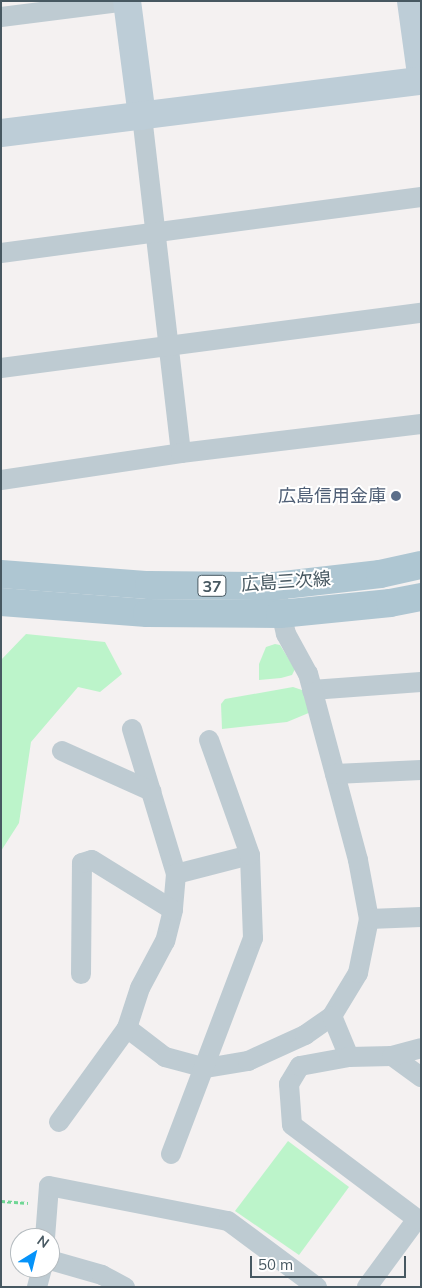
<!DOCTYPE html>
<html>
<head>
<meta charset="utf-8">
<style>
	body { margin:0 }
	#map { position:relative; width:422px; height:1288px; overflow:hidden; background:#f4f1f1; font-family:Mulish,"Noto Sans JP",sans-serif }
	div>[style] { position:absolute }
	.green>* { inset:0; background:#bcf4ca }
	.path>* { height:3px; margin-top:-1.5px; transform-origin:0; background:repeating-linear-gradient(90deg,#70d695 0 4px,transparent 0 6.5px) }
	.street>* { height:20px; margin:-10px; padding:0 10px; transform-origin:10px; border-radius:10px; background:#becbd2 }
	.secondary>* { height:28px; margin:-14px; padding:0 14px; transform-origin:14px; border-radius:14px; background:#bdcdd7 }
	.primary>* { height:28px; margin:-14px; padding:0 14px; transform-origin:14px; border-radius:14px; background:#aec6d2 }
	.dots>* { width:14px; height:14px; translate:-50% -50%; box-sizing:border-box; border:2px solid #fff; border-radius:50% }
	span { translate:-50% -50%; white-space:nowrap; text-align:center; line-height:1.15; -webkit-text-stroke:4px #fff; paint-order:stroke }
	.shield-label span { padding:1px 4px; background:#fff; border:1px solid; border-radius:4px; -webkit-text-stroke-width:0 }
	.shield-label { font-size:16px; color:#475861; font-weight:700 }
	.service-label { font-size:18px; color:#4e5e75 }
	.right { translate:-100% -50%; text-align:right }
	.street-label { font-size:18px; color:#475861 }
	.frame { position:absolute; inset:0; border:2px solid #475861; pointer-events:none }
	.north { position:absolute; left:10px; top:1228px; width:50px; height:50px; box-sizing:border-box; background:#fff; border:1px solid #b5bcc0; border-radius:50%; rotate:36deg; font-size:14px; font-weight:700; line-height:20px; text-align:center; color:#475861 }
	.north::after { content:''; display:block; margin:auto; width:18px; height:22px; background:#0693f9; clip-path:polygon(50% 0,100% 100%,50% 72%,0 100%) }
	.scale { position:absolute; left:250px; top:1256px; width:156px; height:22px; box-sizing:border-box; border:2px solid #475861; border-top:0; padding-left:6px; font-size:15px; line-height:18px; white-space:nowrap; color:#475861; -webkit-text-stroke:4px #fff; paint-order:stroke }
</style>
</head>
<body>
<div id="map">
	<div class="green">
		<div style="clip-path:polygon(26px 634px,105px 642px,122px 674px,100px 692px,78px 687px,31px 742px,19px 823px,1px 851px,1px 660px)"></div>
		<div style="clip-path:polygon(275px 644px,280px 645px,295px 669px,292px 675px,281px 678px,259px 680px,259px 664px,266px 647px)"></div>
		<div style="clip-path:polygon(293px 687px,302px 690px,311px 712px,287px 722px,222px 729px,221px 704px,225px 699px)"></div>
		<div style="clip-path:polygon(288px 1141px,349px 1187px,299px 1255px,235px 1211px)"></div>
	</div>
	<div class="path">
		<div style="left:1px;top:1201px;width:27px;rotate:4deg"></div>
	</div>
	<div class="street">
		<div style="left:1px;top:17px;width:127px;rotate:-7.2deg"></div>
		<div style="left:142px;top:116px;width:339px;rotate:83.4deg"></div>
		<div style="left:1px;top:253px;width:424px;rotate:-7.6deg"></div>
		<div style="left:1px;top:368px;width:424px;rotate:-7.5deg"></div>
		<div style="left:1px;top:480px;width:182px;rotate:-8.5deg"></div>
		<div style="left:181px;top:453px;width:242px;rotate:-6.9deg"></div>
		<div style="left:312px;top:690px;width:109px;rotate:-4.2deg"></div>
		<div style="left:132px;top:729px;width:152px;rotate:73.1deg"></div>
		<div style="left:176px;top:874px;width:36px;rotate:95deg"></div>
		<div style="left:173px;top:910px;width:32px;rotate:104deg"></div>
		<div style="left:165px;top:941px;width:53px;rotate:118deg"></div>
		<div style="left:140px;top:988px;width:42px;rotate:108deg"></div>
		<div style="left:127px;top:1028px;width:48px;rotate:37.3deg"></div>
		<div style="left:165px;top:1057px;width:42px;rotate:15deg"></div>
		<div style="left:206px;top:1068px;width:43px;rotate:-9.5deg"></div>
		<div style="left:248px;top:1061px;width:63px;rotate:-24.5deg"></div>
		<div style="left:305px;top:1035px;width:33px;rotate:-35deg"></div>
		<div style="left:332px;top:1016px;width:50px;rotate:-58.8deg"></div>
		<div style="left:358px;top:973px;width:55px;rotate:-78.5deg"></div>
		<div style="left:369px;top:919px;width:60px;rotate:-100.6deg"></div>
		<div style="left:358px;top:860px;width:193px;rotate:-105deg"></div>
		<div style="left:308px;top:674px;width:46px;rotate:-118.8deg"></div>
		<div style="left:286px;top:634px;width:35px;rotate:-103deg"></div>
		<div style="left:62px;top:751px;width:98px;rotate:24.2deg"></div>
		<div style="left:335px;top:774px;width:86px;rotate:-2.7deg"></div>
		<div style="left:176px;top:874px;width:76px;rotate:-14.4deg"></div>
		<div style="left:369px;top:919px;width:52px;rotate:-2.2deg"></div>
		<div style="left:81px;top:974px;width:111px;rotate:-89.5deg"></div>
		<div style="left:82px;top:863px;width:10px;rotate:-17deg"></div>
		<div style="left:92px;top:860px;width:95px;rotate:31.7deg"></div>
		<div style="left:332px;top:1016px;width:44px;rotate:67.5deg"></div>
		<div style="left:392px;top:1056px;width:36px;rotate:36deg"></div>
		<div style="left:59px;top:1122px;width:116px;rotate:-54.1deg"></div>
		<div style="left:171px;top:1154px;width:231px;rotate:-69.2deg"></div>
		<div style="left:253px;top:938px;width:83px;rotate:-92.1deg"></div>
		<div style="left:250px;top:855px;width:122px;rotate:-109.6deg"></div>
		<div style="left:45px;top:1238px;width:52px;rotate:-85.6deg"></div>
		<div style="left:49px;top:1186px;width:182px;rotate:11.1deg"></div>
		<div style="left:228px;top:1221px;width:111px;rotate:36.6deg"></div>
		<div style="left:50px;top:1260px;width:54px;rotate:16.1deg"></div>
		<div style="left:102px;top:1275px;width:26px;rotate:28deg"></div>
		<div style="left:37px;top:1287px;width:20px;rotate:-75deg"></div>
		<div style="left:367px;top:1287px;width:84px;rotate:-53.7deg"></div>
		<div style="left:417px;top:1219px;width:156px;rotate:-143.1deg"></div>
		<div style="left:292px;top:1125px;width:41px;rotate:-94.2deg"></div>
		<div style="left:289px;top:1084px;width:21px;rotate:-59deg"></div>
		<div style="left:300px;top:1066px;width:50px;rotate:-10.4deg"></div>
		<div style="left:349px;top:1057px;width:43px;rotate:-1.3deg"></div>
		<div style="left:392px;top:1056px;width:30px;rotate:-15deg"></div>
	</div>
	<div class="secondary">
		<div style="left:127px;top:1px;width:116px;rotate:82.6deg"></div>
		<div style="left:411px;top:1px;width:74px;rotate:82.2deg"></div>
		<div style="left:1px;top:133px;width:423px;rotate:-7.1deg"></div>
	</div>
	<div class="primary">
		<div style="left:1px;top:574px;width:148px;rotate:4.3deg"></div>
		<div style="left:149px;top:585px;width:126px;rotate:0.5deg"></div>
		<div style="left:275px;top:586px;width:106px;rotate:-6.5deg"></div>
		<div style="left:380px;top:574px;width:42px;rotate:-12.4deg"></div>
		<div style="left:1px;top:602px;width:146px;rotate:4.3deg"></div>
		<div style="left:147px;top:613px;width:133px;rotate:0.4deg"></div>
		<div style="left:280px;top:614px;width:111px;rotate:-5.7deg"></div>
		<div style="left:390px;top:603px;width:32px;rotate:-11deg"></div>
	</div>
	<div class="dots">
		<div style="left:396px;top:496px;background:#5c6f8a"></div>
	</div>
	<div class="shield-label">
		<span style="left:212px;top:586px">37</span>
	</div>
	<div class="service-label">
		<span class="right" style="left:386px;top:496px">広島信用金庫</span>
	</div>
	<div class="street-label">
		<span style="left:286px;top:582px;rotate:-4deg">広島三次線</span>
	</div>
	<div class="frame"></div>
	<div class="north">N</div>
	<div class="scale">50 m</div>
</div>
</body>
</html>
